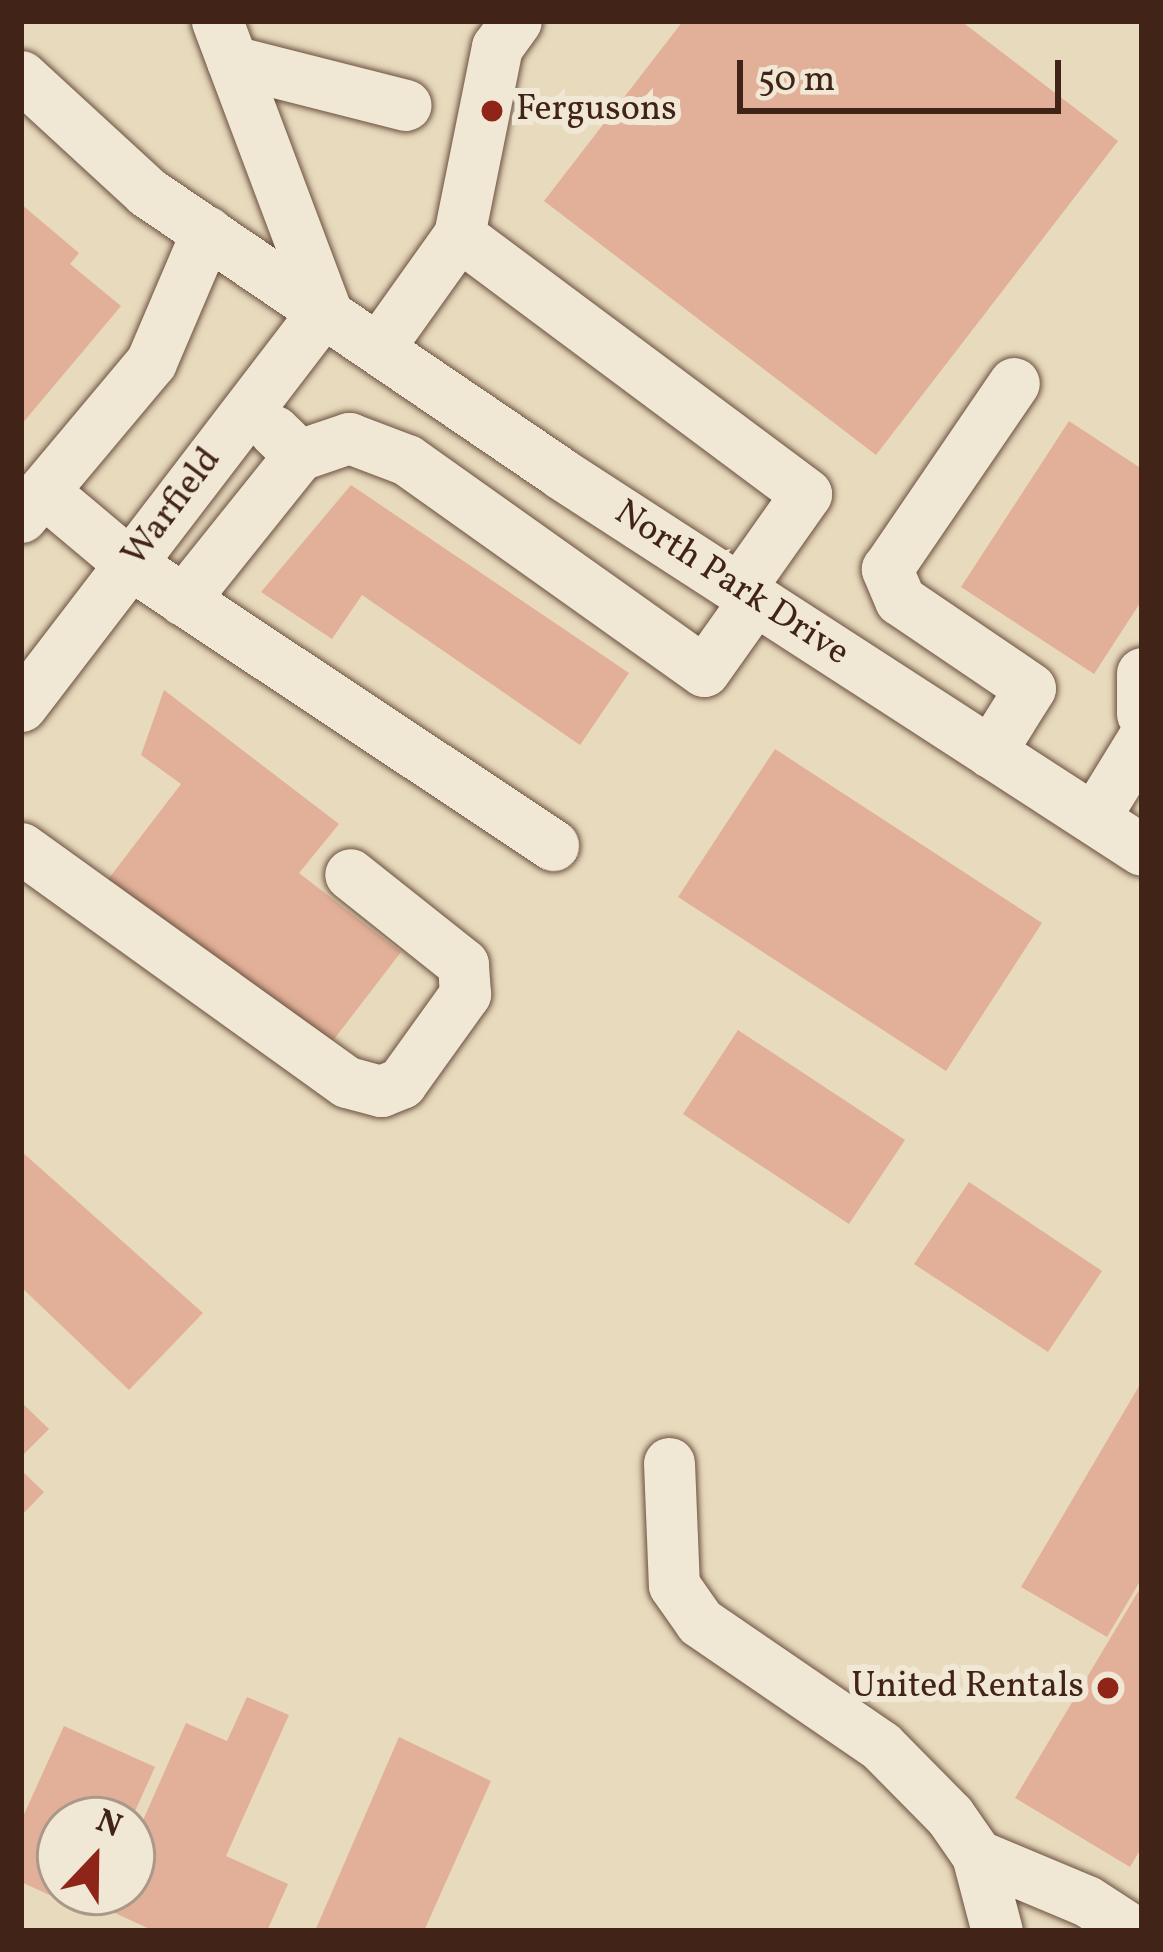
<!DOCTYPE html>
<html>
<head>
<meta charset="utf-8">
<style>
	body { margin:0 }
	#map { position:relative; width:1163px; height:1952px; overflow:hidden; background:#e8dabd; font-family:Vollkorn,serif }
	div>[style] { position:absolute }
	.building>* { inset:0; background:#e2b098 }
	.roads { filter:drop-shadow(0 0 3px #6b5140) drop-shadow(0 0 3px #6b5140) }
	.minor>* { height:51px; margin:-25.5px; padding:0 25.5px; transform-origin:25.5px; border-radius:25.5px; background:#f0e7d4 }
	.dots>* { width:33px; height:33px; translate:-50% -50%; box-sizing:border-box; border:6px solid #f0e7d4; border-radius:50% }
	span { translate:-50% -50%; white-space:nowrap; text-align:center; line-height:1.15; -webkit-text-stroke:12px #f0e7d4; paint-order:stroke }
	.poi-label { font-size:36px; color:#412317 }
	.left { translate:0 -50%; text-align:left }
	.right { translate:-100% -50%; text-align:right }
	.street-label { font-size:36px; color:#412317 }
	.frame { position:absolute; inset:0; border:24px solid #412317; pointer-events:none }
	.north { position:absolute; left:36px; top:1796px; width:120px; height:120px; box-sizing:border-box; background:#f0e7d4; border:3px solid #a98; border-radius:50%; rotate:22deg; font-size:33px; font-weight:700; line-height:48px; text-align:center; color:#412317 }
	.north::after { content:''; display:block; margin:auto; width:42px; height:54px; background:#8f2418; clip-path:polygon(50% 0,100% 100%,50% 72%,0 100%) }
	.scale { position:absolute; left:737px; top:60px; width:324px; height:54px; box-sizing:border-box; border:6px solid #412317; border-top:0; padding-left:15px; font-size:36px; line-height:42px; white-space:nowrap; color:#412317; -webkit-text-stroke:9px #f0e7d4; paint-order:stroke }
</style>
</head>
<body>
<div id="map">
	<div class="building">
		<div style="clip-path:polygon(683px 21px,961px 21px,1118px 141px,876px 455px,544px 201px)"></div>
		<div style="clip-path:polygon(21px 204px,79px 253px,70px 264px,121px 306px,21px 425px)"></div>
		<div style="clip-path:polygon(1069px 421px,1142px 469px,1142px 600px,1094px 674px,961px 587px)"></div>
		<div style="clip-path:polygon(351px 485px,629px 673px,580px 745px,362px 595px,332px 639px,261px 592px)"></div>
		<div style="clip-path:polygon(164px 690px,339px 824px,299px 873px,401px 952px,322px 1055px,103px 886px,181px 784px,141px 755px)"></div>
		<div style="clip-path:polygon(775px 749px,1042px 923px,946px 1071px,678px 897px)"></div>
		<div style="clip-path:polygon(738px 1030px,905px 1140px,849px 1224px,683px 1114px)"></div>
		<div style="clip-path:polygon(21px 1151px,203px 1313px,129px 1390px,21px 1287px)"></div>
		<div style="clip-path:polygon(969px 1182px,1102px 1271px,1048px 1352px,914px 1264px)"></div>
		<div style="clip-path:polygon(1142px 1381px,1142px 1578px,1107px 1637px,1021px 1587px)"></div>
		<div style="clip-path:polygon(21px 1402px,49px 1429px,21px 1457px)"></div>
		<div style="clip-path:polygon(21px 1470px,44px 1492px,21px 1516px)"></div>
		<div style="clip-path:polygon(1142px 1585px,1142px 1847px,1130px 1867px,1015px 1798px)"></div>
		<div style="clip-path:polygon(247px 1697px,289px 1715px,226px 1856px,288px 1884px,267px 1931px,154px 1931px,104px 1908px,111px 1892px,132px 1892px,132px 1845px,186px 1723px,227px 1741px)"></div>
		<div style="clip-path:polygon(64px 1726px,155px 1767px,131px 1820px,60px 1820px,60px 1892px,98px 1892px,89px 1913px,21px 1882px,21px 1821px)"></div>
		<div style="clip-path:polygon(399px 1737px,491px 1781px,424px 1931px,315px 1931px)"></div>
	</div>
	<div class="roads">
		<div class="minor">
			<div style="left:217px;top:21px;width:308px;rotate:69.4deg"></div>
			<div style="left:232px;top:61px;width:179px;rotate:14.2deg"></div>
			<div style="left:21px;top:76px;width:171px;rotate:42.6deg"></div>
			<div style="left:147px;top:192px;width:500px;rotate:34.2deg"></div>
			<div style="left:560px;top:473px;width:693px;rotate:32.93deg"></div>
			<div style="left:459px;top:235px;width:433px;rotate:36.7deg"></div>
			<div style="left:806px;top:494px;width:116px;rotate:125.2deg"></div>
			<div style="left:379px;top:347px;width:138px;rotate:-54.5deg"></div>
			<div style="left:459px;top:235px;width:192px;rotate:-78.6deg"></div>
			<div style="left:497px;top:47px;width:32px;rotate:-54deg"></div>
			<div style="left:299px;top:455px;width:53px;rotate:-18.8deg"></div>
			<div style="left:349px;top:438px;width:62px;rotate:20.8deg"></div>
			<div style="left:407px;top:460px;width:364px;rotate:35.4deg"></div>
			<div style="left:704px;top:671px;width:88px;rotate:-54.7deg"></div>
			<div style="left:43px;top:491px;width:114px;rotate:40deg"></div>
			<div style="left:130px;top:564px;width:508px;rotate:33.6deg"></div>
			<div style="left:21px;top:517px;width:202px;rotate:-50deg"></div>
			<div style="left:151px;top:362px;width:142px;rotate:-66.9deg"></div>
			<div style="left:183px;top:600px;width:186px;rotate:-51.3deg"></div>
			<div style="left:299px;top:455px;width:35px;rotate:-136deg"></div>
			<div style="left:1142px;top:673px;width:41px;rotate:90deg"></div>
			<div style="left:21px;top:706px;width:500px;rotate:-52.56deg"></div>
			<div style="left:990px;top:752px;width:75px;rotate:-58deg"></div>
			<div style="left:1030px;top:688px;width:157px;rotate:-145.9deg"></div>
			<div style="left:900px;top:600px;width:34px;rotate:-113deg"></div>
			<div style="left:887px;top:569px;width:225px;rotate:-55.7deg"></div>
			<div style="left:1094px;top:818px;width:92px;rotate:-58.4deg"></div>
			<div style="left:21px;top:848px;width:401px;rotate:35.7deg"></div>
			<div style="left:347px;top:1082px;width:35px;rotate:15deg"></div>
			<div style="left:381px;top:1091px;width:22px;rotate:-22deg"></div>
			<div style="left:401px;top:1083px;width:110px;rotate:-54.3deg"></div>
			<div style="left:465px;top:994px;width:30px;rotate:-94deg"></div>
			<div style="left:463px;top:964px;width:144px;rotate:-141.5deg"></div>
			<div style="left:669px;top:1463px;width:122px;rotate:87.7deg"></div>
			<div style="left:674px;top:1585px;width:45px;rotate:54.9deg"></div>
			<div style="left:700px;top:1622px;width:219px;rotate:34.4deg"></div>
			<div style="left:881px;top:1746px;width:98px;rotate:45.4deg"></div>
			<div style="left:950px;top:1816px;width:47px;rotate:55.3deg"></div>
			<div style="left:977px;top:1855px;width:79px;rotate:75.3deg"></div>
			<div style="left:977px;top:1855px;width:119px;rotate:22.7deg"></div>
			<div style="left:1087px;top:1901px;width:55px;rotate:33.1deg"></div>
		</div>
	</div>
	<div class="dots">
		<div style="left:492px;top:111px;background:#8f2418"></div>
		<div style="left:1108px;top:1688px;background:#8f2418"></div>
	</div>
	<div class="poi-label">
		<span class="left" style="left:516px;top:111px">Fergusons</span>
		<span class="right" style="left:1084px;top:1688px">United Rentals</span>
	</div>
	<div class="street-label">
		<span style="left:173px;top:508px;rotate:-53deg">Warfield</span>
		<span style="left:731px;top:584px;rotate:33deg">North Park Drive</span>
	</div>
	<div class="frame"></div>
	<div class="north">N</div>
	<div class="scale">50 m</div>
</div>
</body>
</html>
